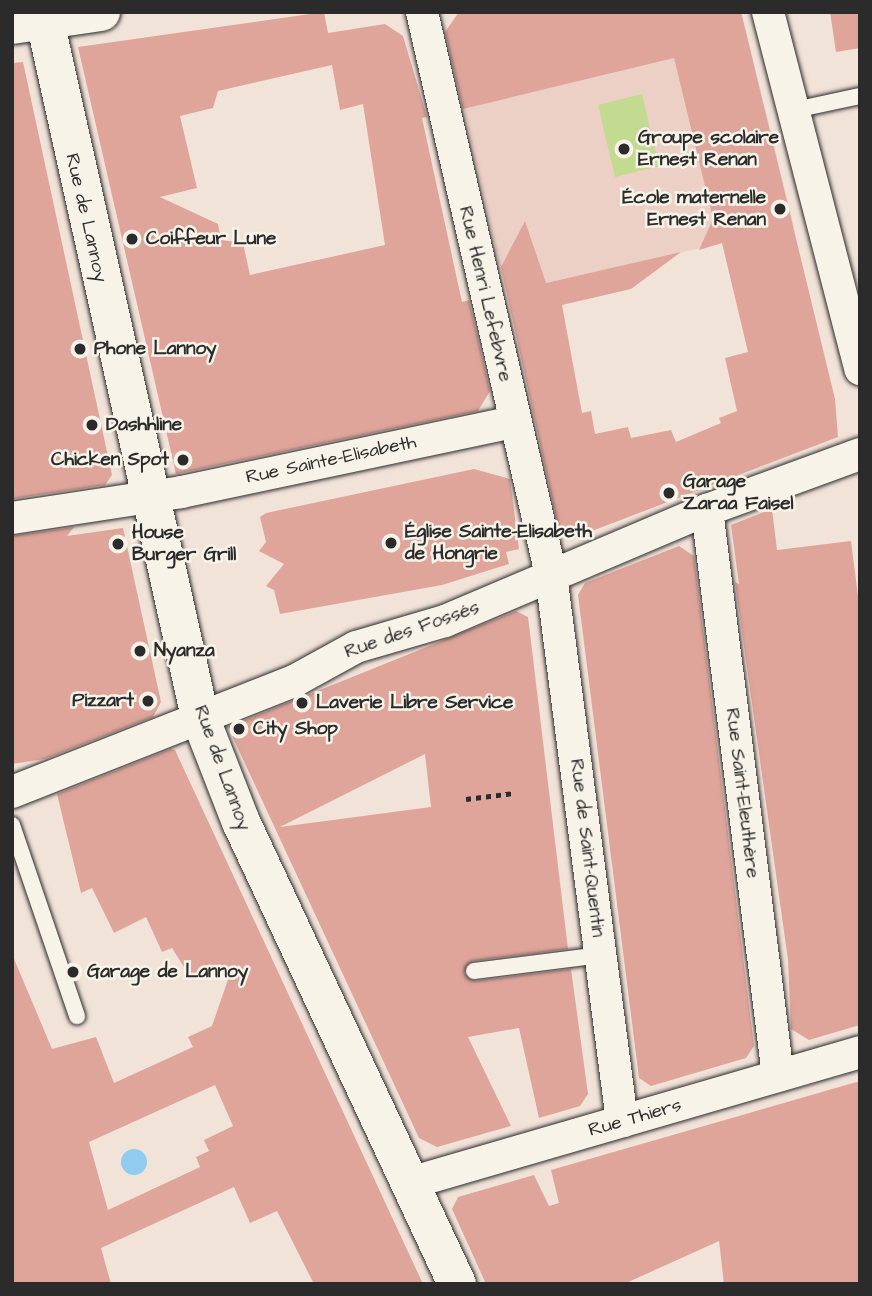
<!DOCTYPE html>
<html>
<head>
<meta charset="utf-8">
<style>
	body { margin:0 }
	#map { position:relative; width:872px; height:1296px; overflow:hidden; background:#f2e3d9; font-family:"Architects Daughter",sans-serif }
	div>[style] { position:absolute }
	.built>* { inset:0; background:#ecd0c6 }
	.green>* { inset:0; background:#c3da91 }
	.water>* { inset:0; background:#90cbf0 }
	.round { border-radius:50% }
	.building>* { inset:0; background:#dfa59b }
	.path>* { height:4.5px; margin-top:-2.25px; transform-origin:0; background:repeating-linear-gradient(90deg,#2b2b2b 0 5px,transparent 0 10px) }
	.roads { filter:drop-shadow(0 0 2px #2b2b2b) drop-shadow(0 0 2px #2b2b2b) }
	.service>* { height:16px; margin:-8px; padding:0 8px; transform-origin:8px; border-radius:8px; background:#f7f3e8 }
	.minor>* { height:32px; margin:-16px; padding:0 16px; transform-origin:16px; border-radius:16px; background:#f7f3e8 }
	.secondary>* { height:38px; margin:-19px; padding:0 19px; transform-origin:19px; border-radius:19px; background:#f7f3e8 }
	.dots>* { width:19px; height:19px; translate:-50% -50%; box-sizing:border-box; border:4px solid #f7f3e8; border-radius:50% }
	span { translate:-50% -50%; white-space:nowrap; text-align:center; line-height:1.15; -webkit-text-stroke:5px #f7f3e8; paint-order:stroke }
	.poi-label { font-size:19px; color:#2b2b2b; font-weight:700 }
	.left { translate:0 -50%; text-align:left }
	.right { translate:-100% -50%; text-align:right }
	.street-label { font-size:19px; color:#2b2b2b }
	.frame { position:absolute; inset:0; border:14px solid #2b2b2b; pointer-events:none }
</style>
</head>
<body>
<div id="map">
	<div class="built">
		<div style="clip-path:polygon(742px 14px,794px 227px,506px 292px,457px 78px)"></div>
	</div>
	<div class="green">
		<div style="clip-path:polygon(642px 94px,659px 166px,615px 177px,598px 105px)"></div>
	</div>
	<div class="water">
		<div class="round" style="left:121px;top:1149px;width:26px;height:26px"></div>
	</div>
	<div class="building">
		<div style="clip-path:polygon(evenodd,324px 12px,328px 33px,385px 24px,403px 36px,427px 117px,422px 118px,462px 302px,469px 300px,490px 391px,478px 411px,176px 474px,78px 47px,324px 12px,332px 65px,340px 110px,363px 104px,385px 245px,250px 275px,243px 243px,221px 240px,218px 224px,160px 197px,197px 188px,180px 116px,213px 108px,218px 91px,332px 65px)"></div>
		<div style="clip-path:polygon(459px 12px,741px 12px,835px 399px,838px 437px,571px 539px,560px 534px,501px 267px,525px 221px,546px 283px,681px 252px,631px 289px,562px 305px,582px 413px,591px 411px,595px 434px,628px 427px,631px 438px,671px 430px,676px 442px,721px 423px,719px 418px,737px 411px,725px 358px,748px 352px,722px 243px,699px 250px,713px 219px,674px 58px,463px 109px,445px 32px)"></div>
		<div style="clip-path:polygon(830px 12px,860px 12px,860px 48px,836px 52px)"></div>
		<div style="clip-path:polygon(23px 62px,112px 475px,105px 485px,12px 499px,12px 63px)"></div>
		<div style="clip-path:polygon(474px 469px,510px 479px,519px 549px,506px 552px,509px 564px,442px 585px,280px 614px,274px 590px,266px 586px,284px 564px,259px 551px,266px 542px,260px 517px,266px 513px)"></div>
		<div style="clip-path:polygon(772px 509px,777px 550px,851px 541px,860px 612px,860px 1025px,809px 1040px,791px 1029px,788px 960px,735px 582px,739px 584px,731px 525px)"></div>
		<div style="clip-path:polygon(74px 527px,67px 536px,123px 528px,161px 702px,153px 717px,45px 759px,12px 764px,12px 536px)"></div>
		<div style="clip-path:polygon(679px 546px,694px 556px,754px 1046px,746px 1058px,651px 1086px,639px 1078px,578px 595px,585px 583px)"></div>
		<div style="clip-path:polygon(evenodd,516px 611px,528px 617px,568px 949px,473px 961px,464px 973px,475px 981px,571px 969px,588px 1094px,580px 1106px,539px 1118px,519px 1028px,468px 1037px,511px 1126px,437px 1147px,419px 1138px,228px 727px,516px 611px,425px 754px,431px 807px,280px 827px,425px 754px)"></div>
		<div style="clip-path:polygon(evenodd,171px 749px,175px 750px,423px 1284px,314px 1284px,277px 1211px,250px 1223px,234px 1187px,101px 1248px,111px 1284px,12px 1284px,12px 954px,52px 1049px,96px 1037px,114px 1083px,193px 1047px,188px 1037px,212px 1026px,232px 968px,192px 980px,172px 948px,162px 952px,146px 917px,114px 933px,92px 888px,81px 893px,57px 794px,171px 749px,215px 1085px,233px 1126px,204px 1140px,209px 1151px,196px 1157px,200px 1167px,108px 1210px,89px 1142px,215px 1085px)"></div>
		<div style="clip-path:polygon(860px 1081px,860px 1284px,724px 1284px,719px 1241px,624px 1284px,486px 1284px,452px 1209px,458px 1197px,534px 1175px,549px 1206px,559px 1203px,551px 1170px)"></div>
	</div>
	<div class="path">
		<div style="left:466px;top:799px;width:48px;rotate:-7.1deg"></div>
	</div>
	<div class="roads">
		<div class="service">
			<div style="left:790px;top:111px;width:72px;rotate:-12.1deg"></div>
			<div style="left:12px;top:825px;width:202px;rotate:71.2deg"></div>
			<div style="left:474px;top:971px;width:128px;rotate:-7.2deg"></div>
		</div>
		<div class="minor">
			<div style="left:422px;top:12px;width:578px;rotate:77.09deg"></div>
			<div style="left:551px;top:575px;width:551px;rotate:82.59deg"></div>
			<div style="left:768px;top:12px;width:369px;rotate:75.5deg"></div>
			<div style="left:707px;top:510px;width:570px;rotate:82.85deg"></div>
			<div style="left:12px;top:518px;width:171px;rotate:-8.7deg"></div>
			<div style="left:181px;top:492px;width:339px;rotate:-11.9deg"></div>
			<div style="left:12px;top:792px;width:305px;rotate:-21.5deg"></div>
			<div style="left:296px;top:680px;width:68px;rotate:-28.8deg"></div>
			<div style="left:356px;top:647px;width:93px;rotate:-16.3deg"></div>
			<div style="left:445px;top:621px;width:285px;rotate:-23deg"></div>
			<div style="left:707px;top:510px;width:163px;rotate:-20.1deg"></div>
			<div style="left:410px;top:1183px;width:469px;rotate:-16.2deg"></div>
		</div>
		<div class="secondary">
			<div style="left:43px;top:12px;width:722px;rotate:77.45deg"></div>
			<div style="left:200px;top:717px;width:113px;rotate:68.7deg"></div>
			<div style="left:241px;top:822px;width:510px;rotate:64.94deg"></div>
			<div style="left:12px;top:25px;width:90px;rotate:-8.3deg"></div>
		</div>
	</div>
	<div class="dots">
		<div style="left:624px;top:149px;background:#2b2b2b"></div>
		<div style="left:780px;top:209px;background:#2b2b2b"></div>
		<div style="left:132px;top:239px;background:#2b2b2b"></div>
		<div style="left:80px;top:349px;background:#2b2b2b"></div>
		<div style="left:92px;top:425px;background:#2b2b2b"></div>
		<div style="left:183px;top:460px;background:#2b2b2b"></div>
		<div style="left:669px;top:493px;background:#2b2b2b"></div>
		<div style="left:391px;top:543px;background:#2b2b2b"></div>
		<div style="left:118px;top:544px;background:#2b2b2b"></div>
		<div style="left:140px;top:651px;background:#2b2b2b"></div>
		<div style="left:148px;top:701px;background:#2b2b2b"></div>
		<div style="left:302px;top:703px;background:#2b2b2b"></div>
		<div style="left:239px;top:729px;background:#2b2b2b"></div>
		<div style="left:73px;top:972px;background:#2b2b2b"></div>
	</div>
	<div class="poi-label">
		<span class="left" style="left:638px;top:149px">Groupe scolaire<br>Ernest Renan</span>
		<span class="right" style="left:766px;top:209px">École maternelle<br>Ernest Renan</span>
		<span class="left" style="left:146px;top:239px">Coiffeur Lune</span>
		<span class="left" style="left:94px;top:349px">Phone Lannoy</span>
		<span class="left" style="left:106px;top:425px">Dashhline</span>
		<span class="right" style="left:169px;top:460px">Chicken Spot</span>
		<span class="left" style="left:683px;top:493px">Garage<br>Zaraa Faisel</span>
		<span class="left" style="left:405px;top:543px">Église Sainte-Elisabeth<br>de Hongrie</span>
		<span class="left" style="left:132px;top:544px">House<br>Burger Grill</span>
		<span class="left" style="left:154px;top:651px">Nyanza</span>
		<span class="right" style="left:134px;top:701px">Pizzart</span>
		<span class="left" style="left:316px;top:703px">Laverie Libre Service</span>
		<span class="left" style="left:253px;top:729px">City Shop</span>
		<span class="left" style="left:87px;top:972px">Garage de Lannoy</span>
	</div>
	<div class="street-label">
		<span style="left:86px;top:218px;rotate:77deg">Rue de Lannoy</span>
		<span style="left:485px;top:294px;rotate:77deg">Rue Henri Lefebvre</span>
		<span style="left:331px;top:460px;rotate:-12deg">Rue Sainte-Elisabeth</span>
		<span style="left:412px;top:630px;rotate:-19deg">Rue des Fossés</span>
		<span style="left:222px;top:768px;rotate:70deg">Rue de Lannoy</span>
		<span style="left:742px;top:793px;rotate:83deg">Rue Saint-Eleuthère</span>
		<span style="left:587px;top:848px;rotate:83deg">Rue de Saint-Quentin</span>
		<span style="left:635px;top:1118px;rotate:-16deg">Rue Thiers</span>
	</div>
	<div class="frame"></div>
</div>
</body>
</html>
